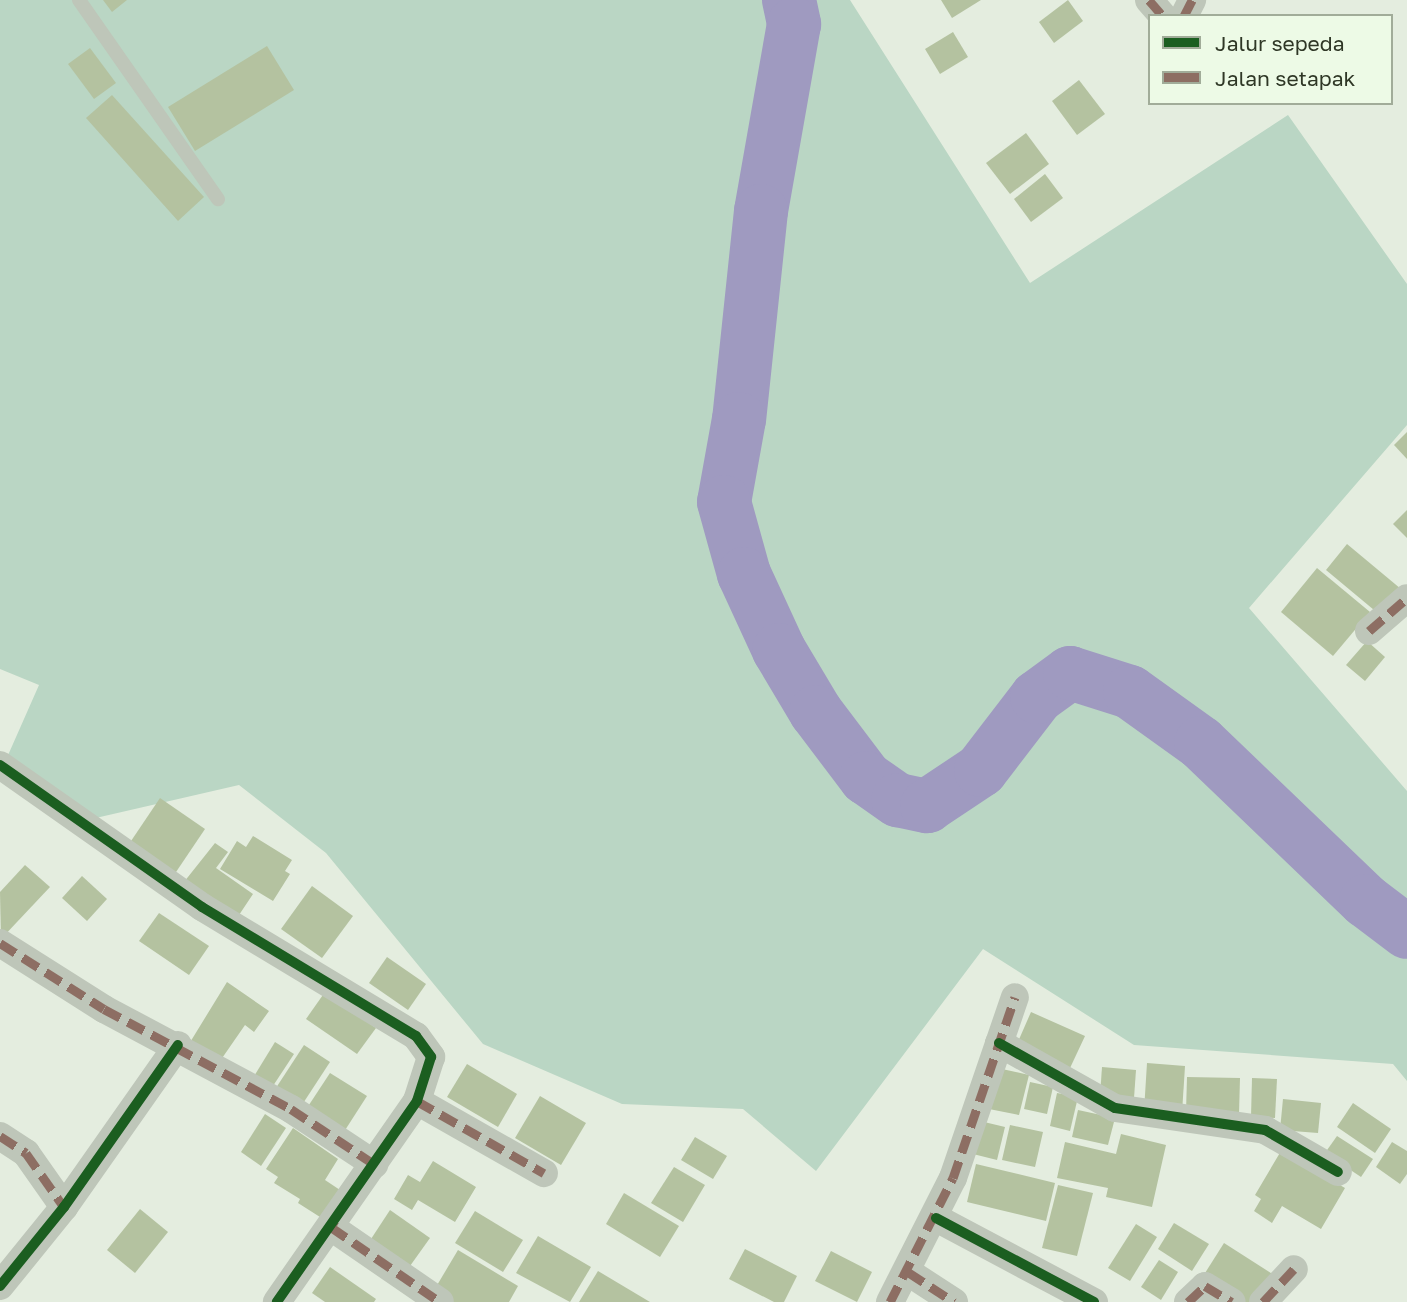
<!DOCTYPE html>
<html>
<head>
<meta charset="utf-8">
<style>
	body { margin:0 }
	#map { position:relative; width:1407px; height:1302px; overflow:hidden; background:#e4eddf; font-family:"Golos Text",sans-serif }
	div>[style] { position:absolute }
	.green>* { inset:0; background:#bad6c4 }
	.river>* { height:54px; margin:-27px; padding:0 27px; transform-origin:27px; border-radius:27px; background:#9f9ac0 }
	.building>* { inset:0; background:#b4c2a0 }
	.lane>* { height:14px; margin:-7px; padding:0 7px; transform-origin:7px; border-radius:7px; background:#bec6b9 }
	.street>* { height:28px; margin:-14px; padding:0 14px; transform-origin:14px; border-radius:14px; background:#bec6b9 }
	.quiet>* { height:9px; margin-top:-4.5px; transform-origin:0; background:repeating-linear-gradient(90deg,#8d6e63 0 18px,transparent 0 27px) }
	.cycleway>* { height:10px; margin:-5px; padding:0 5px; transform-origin:5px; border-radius:5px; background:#1b5e20 }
	span { translate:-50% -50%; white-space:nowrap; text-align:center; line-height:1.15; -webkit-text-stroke:7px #edfae6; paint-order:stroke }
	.legend { position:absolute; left:1148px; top:14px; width:245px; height:91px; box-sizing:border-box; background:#edfae6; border:2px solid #a1ac99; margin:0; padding:9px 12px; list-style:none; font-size:21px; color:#2f3726 }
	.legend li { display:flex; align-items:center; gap:14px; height:35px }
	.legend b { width:35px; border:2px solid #a1ac99 }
</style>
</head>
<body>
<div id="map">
	<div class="green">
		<div style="clip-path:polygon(0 0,850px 0,1030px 283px,1288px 115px,1407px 284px,1407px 425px,1249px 608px,1407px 791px,1407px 1081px,1393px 1064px,1134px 1045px,983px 949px,816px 1171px,743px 1109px,622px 1104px,483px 1044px,326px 853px,239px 785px,87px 820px,5px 762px,39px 685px,0 669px)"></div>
	</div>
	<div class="river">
		<div style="left:789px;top:0;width:25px;rotate:78deg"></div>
		<div style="left:794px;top:24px;width:190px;rotate:100deg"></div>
		<div style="left:761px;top:211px;width:209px;rotate:96deg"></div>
		<div style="left:739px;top:419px;width:84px;rotate:100.2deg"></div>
		<div style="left:724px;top:502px;width:75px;rotate:74.5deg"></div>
		<div style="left:744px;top:574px;width:84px;rotate:65.3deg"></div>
		<div style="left:779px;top:650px;width:72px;rotate:59.2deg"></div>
		<div style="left:816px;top:712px;width:83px;rotate:52.9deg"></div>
		<div style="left:866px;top:778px;width:39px;rotate:35deg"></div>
		<div style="left:898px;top:800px;width:30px;rotate:12deg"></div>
		<div style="left:927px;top:806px;width:65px;rotate:-33.7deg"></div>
		<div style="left:981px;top:770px;width:92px;rotate:-52.5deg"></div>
		<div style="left:1037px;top:697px;width:41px;rotate:-36deg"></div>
		<div style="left:1070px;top:673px;width:63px;rotate:17.6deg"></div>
		<div style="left:1130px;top:692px;width:87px;rotate:35.7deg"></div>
		<div style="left:1201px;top:743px;width:228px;rotate:43.8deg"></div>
		<div style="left:1366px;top:901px;width:51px;rotate:37.1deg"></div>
	</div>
	<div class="building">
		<div style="clip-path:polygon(103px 0,127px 0,112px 12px)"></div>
		<div style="clip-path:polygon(941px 0,981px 0,952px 18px)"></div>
		<div style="clip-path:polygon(1068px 0,1083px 21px,1054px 43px,1039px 22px)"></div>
		<div style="clip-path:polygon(953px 32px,968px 57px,940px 74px,925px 49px)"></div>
		<div style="clip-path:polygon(267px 46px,294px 90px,195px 151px,168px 107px)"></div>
		<div style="clip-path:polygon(90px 48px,116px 83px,94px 99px,68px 64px)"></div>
		<div style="clip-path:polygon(1079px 80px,1105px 114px,1077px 135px,1052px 101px)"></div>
		<div style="clip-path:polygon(112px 95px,204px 197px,178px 221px,86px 118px)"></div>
		<div style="clip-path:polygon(1026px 133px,1049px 164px,1010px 194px,986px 163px)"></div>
		<div style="clip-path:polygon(1045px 174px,1063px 198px,1031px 222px,1014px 199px)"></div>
		<div style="clip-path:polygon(1407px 432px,1407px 459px,1394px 445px)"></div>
		<div style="clip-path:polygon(1407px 510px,1407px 538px,1393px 524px)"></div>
		<div style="clip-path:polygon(1347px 544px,1401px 589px,1380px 615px,1326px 570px)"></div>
		<div style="clip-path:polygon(1317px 568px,1370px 612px,1333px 656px,1281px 612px)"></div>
		<div style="clip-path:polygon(1367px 641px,1385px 657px,1365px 681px,1346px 665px)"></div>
		<div style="clip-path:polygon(160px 798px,205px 829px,174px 875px,129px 844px)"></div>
		<div style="clip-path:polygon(253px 836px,292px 860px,285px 871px,290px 874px,273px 901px,220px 869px,237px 841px,246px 847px)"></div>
		<div style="clip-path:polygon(215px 843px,228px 852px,216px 868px,253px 894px,233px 924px,180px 887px)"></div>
		<div style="clip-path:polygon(25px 865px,50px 887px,1px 939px,0 892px)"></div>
		<div style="clip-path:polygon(82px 876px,107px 899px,87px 921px,62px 898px)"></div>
		<div style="clip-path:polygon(312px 886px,353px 916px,322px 958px,281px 929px)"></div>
		<div style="clip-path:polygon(159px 913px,209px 946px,189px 975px,139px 941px)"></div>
		<div style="clip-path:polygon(387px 957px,426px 984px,408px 1010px,369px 983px)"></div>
		<div style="clip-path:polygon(227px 982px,269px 1011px,254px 1032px,245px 1025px,218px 1064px,189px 1044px)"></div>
		<div style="clip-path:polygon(325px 992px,376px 1028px,357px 1054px,306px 1019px)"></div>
		<div style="clip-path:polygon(1031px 1012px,1085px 1036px,1070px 1068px,1017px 1044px)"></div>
		<div style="clip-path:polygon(275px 1042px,294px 1054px,269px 1092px,251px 1081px)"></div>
		<div style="clip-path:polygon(304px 1045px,330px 1062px,298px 1111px,272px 1094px)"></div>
		<div style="clip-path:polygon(1147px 1063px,1185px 1066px,1182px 1113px,1144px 1111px)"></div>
		<div style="clip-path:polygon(467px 1064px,517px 1094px,498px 1127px,447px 1097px)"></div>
		<div style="clip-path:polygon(993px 1067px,1029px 1075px,1019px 1115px,984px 1108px)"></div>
		<div style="clip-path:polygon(1102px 1067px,1136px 1070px,1134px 1098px,1100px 1096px)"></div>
		<div style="clip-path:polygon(330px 1073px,367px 1096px,340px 1138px,303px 1114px)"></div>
		<div style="clip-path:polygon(1187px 1077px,1240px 1078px,1239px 1114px,1186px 1112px)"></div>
		<div style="clip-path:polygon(1252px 1078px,1277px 1079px,1275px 1118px,1251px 1117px)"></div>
		<div style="clip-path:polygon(1030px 1082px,1053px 1087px,1047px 1114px,1024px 1109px)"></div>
		<div style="clip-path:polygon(1057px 1093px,1078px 1097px,1070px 1131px,1050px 1126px)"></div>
		<div style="clip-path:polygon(540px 1096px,586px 1123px,561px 1165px,515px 1138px)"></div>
		<div style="clip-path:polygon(1283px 1099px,1321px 1103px,1318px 1133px,1280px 1130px)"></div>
		<div style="clip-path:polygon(1353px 1103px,1391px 1129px,1375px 1153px,1337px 1127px)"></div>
		<div style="clip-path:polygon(1078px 1110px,1115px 1118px,1108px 1145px,1072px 1137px)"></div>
		<div style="clip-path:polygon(265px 1114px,286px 1128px,261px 1166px,241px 1152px)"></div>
		<div style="clip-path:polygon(980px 1121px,1005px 1127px,997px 1160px,973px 1154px)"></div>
		<div style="clip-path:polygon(1010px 1125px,1043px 1132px,1035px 1167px,1002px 1160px)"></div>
		<div style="clip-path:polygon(293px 1128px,338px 1159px,325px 1180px,349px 1196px,331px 1224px,298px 1203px,300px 1199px,274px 1183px,278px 1177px,266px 1169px)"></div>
		<div style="clip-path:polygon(1121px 1134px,1166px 1145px,1152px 1207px,1106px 1197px,1108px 1188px,1057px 1178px,1065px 1142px,1116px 1154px)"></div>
		<div style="clip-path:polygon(1337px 1136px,1373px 1159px,1361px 1177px,1325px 1153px)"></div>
		<div style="clip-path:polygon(695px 1137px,727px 1156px,713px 1179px,681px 1160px)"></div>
		<div style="clip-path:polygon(1392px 1142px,1407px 1151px,1407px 1174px,1400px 1184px,1376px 1167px)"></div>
		<div style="clip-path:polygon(1281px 1151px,1345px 1188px,1321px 1229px,1282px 1206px,1272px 1223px,1254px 1211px,1261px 1199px,1255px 1195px)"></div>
		<div style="clip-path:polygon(433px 1161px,476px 1187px,455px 1222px,418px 1200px,412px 1210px,394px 1199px,408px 1175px,420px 1182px)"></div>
		<div style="clip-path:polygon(976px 1164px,1055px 1183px,1046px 1221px,967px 1202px)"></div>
		<div style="clip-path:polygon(674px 1167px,705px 1185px,683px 1222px,651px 1203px)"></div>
		<div style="clip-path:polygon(1058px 1185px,1093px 1193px,1077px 1256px,1042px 1248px)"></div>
		<div style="clip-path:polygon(624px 1193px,679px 1226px,660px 1257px,606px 1224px)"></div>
		<div style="clip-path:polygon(140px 1209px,168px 1232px,135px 1273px,107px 1250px)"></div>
		<div style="clip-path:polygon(390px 1210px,430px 1238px,410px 1266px,371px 1239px)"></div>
		<div style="clip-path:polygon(475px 1211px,523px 1240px,503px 1272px,455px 1243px)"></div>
		<div style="clip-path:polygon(1174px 1223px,1209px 1244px,1192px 1271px,1158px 1249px)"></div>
		<div style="clip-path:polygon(1136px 1224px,1157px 1237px,1130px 1281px,1108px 1268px)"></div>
		<div style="clip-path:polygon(538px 1236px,591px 1267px,570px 1302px,516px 1273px)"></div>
		<div style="clip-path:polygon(1224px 1243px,1274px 1275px,1257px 1302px,1234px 1302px,1200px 1281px)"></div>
		<div style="clip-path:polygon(745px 1249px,797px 1276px,784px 1302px,774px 1302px,729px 1279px)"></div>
		<div style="clip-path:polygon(458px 1250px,518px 1286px,509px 1302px,450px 1302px,433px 1292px)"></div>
		<div style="clip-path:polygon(831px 1251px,872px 1272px,857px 1302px,815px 1281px)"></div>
		<div style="clip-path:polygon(1159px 1260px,1178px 1272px,1161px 1300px,1141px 1287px)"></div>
		<div style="clip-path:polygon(330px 1267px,376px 1299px,374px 1302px,325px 1302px,312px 1293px)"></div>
		<div style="clip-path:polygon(598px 1271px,650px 1302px,579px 1302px)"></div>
	</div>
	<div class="lane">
		<div style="left:79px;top:0;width:243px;rotate:55.1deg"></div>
	</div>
	<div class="street">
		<div style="left:1149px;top:0;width:21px;rotate:49deg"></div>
		<div style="left:1184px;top:16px;width:18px;rotate:-63deg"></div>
		<div style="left:1369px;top:631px;width:50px;rotate:-41deg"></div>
		<div style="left:0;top:765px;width:247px;rotate:35.1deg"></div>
		<div style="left:202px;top:907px;width:250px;rotate:31.1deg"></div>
		<div style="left:416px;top:1036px;width:26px;rotate:54deg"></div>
		<div style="left:431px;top:1057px;width:46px;rotate:107.7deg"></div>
		<div style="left:417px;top:1101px;width:245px;rotate:124.9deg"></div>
		<div style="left:0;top:943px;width:123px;rotate:32.4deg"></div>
		<div style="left:104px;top:1009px;width:212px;rotate:28.1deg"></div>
		<div style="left:291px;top:1109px;width:100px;rotate:33.5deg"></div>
		<div style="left:999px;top:1043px;width:133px;rotate:29.3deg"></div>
		<div style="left:1115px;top:1108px;width:152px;rotate:8.3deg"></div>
		<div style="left:1265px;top:1130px;width:84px;rotate:29.9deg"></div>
		<div style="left:417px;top:1101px;width:146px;rotate:29.6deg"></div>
		<div style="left:0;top:1136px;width:31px;rotate:33deg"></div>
		<div style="left:26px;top:1153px;width:66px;rotate:54.9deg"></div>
		<div style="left:936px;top:1218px;width:179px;rotate:28deg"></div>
		<div style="left:331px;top:1227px;width:132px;rotate:34.5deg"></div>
		<div style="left:908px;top:1272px;width:55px;rotate:33.1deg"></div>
		<div style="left:0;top:1286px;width:102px;rotate:-51deg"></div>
		<div style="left:64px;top:1207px;width:198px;rotate:-54.9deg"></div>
		<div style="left:890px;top:1302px;width:139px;rotate:-63.1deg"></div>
		<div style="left:953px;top:1178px;width:191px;rotate:-71.1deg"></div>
		<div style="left:1188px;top:1302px;width:23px;rotate:-43deg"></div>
		<div style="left:1205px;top:1286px;width:31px;rotate:31deg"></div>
		<div style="left:1263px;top:1302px;width:45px;rotate:-46.8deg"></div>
	</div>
	<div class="quiet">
		<div style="left:1149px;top:0;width:21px;rotate:49deg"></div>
		<div style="left:1184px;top:16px;width:18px;rotate:-63deg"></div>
		<div style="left:1369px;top:631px;width:50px;rotate:-41deg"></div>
		<div style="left:0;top:943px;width:123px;rotate:32.4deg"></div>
		<div style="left:104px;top:1009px;width:212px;rotate:28.1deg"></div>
		<div style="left:291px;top:1109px;width:100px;rotate:33.5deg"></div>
		<div style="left:417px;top:1101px;width:146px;rotate:29.6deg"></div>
		<div style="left:0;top:1136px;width:31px;rotate:33deg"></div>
		<div style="left:26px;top:1153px;width:66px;rotate:54.9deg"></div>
		<div style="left:335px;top:1220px;width:8px;rotate:120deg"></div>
		<div style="left:331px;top:1227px;width:132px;rotate:34.5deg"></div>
		<div style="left:908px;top:1272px;width:55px;rotate:33.1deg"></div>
		<div style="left:890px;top:1302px;width:139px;rotate:-63.1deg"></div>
		<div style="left:953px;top:1178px;width:191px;rotate:-71.1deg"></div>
		<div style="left:1188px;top:1302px;width:23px;rotate:-43deg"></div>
		<div style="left:1205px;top:1286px;width:31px;rotate:31deg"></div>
		<div style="left:1263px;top:1302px;width:45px;rotate:-46.8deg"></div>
	</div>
	<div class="cycleway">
		<div style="left:0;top:765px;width:247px;rotate:35.1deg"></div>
		<div style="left:202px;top:907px;width:250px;rotate:31.1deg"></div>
		<div style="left:416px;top:1036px;width:26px;rotate:54deg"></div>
		<div style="left:431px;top:1057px;width:46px;rotate:107.7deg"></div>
		<div style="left:417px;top:1101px;width:245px;rotate:124.9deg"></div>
		<div style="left:999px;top:1043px;width:133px;rotate:29.3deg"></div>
		<div style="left:1115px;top:1108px;width:152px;rotate:8.3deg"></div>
		<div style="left:1265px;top:1130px;width:84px;rotate:29.9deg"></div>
		<div style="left:936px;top:1218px;width:179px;rotate:28deg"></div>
		<div style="left:0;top:1286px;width:102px;rotate:-51deg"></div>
		<div style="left:64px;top:1207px;width:198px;rotate:-54.9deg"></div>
	</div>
	<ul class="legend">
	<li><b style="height:9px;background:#1b5e20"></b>Jalur sepeda</li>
	<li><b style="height:9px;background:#8d6e63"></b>Jalan setapak</li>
	</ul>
</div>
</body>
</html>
